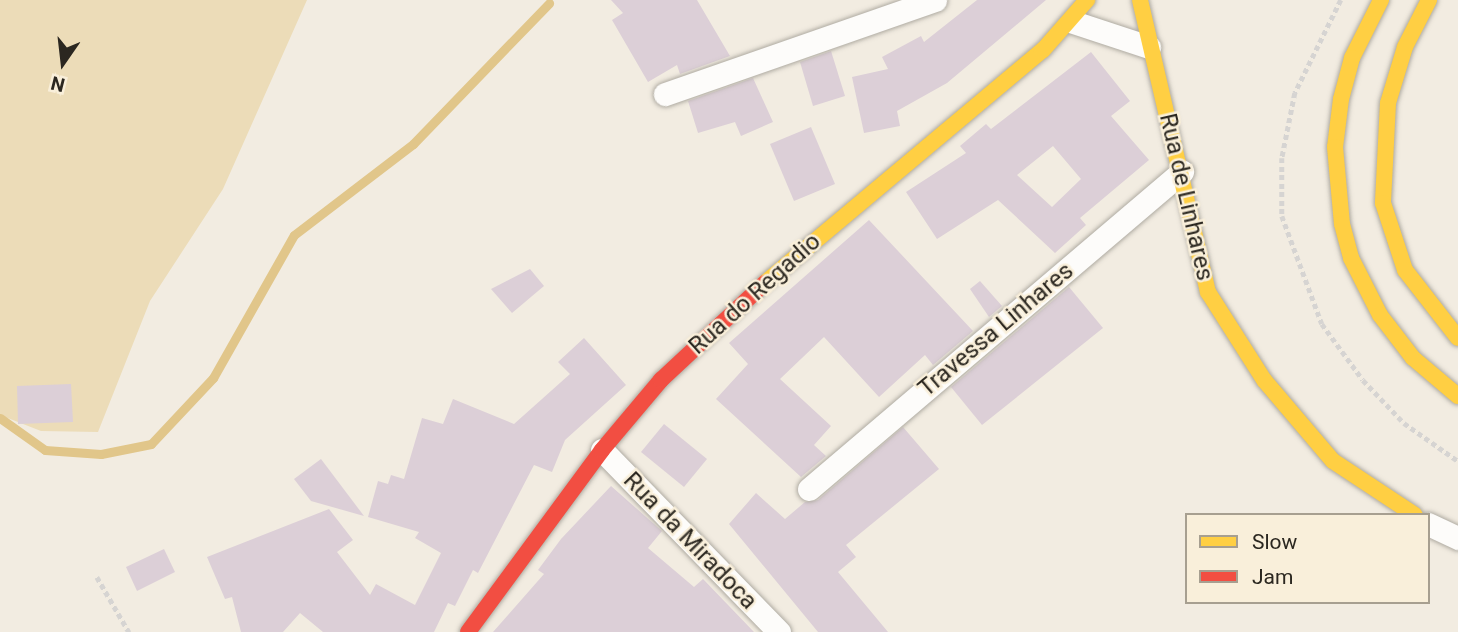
<!DOCTYPE html>
<html>
<head>
<meta charset="utf-8">
<style>
	body { margin:0 }
	#map { position:relative; width:1458px; height:632px; overflow:hidden; background:#f2ece1; font-family:Roboto,sans-serif }
	div>[style] { position:absolute }
	.green>* { inset:0; background:#ecdcb8 }
	.stream>* { height:9px; margin:-4.5px; padding:0 4.5px; transform-origin:4.5px; border-radius:4.5px; background:#e1c68a }
	.building>* { inset:0; background:#dccfd7 }
	.path>* { height:4.5px; margin-top:-2.25px; transform-origin:0; background:repeating-linear-gradient(90deg,#d6d4d2 0 5px,transparent 0 8.5px) }
	.roads { filter:drop-shadow(0 0 2px #afaba2) drop-shadow(0 0 2px #afaba2) }
	.street>* { height:23px; margin:-11.5px; padding:0 11.5px; transform-origin:11.5px; border-radius:11.5px; background:#fdfcfa }
	.slow>* { height:16px; margin:-8px; padding:0 8px; transform-origin:8px; border-radius:8px; background:#ffcf43 }
	.jam>* { height:16px; margin:-8px; padding:0 8px; transform-origin:8px; border-radius:8px; background:#f24e42 }
	span { translate:-50% -50%; white-space:nowrap; text-align:center; line-height:1.15; -webkit-text-stroke:5px #f9efda; paint-order:stroke }
	.street-label { font-size:24px; color:#2b2720 }
	.legend { position:absolute; left:1185px; top:513px; width:245px; height:91px; box-sizing:border-box; background:#f9efda; border:2px solid #a79f90; margin:0; padding:9px 12px; list-style:none; font-size:21px; color:#2b2720 }
	.legend li { display:flex; align-items:center; gap:14px; height:35px }
	.legend b { width:35px; border:2px solid #a79f90 }
	.north { position:absolute; left:28px; top:28px; width:70px; height:70px; -webkit-text-stroke:5px #f9efda; paint-order:stroke; rotate:194deg; font-size:19px; font-weight:700; line-height:28px; text-align:center; color:#2b2720 }
	.north::after { content:''; display:block; margin:auto; width:24px; height:32px; background:#2b2720; clip-path:polygon(50% 0,100% 100%,50% 72%,0 100%) }
</style>
</head>
<body>
<div id="map">
	<div class="green">
		<div style="clip-path:polygon(0 0,307px 0,223px 189px,150px 301px,98px 432px,41px 431px,0 415px)"></div>
	</div>
	<div class="stream">
		<div style="left:0;top:418px;width:55px;rotate:35.4deg"></div>
		<div style="left:45px;top:450px;width:56px;rotate:4.1deg"></div>
		<div style="left:101px;top:454px;width:51px;rotate:-11.3deg"></div>
		<div style="left:151px;top:444px;width:91px;rotate:-46.8deg"></div>
		<div style="left:213px;top:378px;width:164px;rotate:-60.5deg"></div>
		<div style="left:294px;top:235px;width:150px;rotate:-37.4deg"></div>
		<div style="left:413px;top:144px;width:196px;rotate:-46deg"></div>
	</div>
	<div class="building">
		<div style="clip-path:polygon(611px 0,697px 0,730px 56px,680px 74px,677px 65px,648px 82px,612px 20px,623px 13px)"></div>
		<div style="clip-path:polygon(977px 0,1046px 0,947px 83px,897px 111px,900px 126px,864px 133px,852px 77px,888px 69px,882px 57px,921px 36px,924px 42px)"></div>
		<div style="clip-path:polygon(831px 51px,845px 96px,813px 106px,800px 62px)"></div>
		<div style="clip-path:polygon(evenodd,1091px 52px,1130px 101px,1111px 116px,1149px 160px,1080px 218px,1086px 225px,1055px 253px,998px 200px,937px 239px,906px 192px,966px 153px,960px 146px,986px 124px,991px 129px,1091px 52px,1053px 146px,1081px 179px,1052px 207px,1017px 175px,1053px 146px)"></div>
		<div style="clip-path:polygon(753px 78px,773px 122px,741px 136px,735px 122px,698px 133px,688px 101px)"></div>
		<div style="clip-path:polygon(811px 127px,835px 184px,794px 201px,770px 144px)"></div>
		<div style="clip-path:polygon(869px 220px,973px 331px,933px 365px,925px 355px,879px 397px,824px 337px,780px 379px,831px 426px,814px 445px,826px 456px,801px 477px,716px 399px,748px 364px,729px 343px)"></div>
		<div style="clip-path:polygon(530px 269px,544px 286px,512px 313px,491px 289px)"></div>
		<div style="clip-path:polygon(980px 281px,1002px 306px,989px 317px,970px 289px)"></div>
		<div style="clip-path:polygon(1069px 287px,1103px 328px,982px 425px,951px 387px)"></div>
		<div style="clip-path:polygon(584px 338px,626px 385px,565px 440px,552px 472px,534px 465px,478px 573px,473px 570px,455px 606px,448px 603px,434px 632px,323px 632px,300px 613px,283px 632px,241px 632px,232px 597px,225px 599px,207px 557px,329px 509px,353px 540px,337px 552px,370px 595px,376px 584px,415px 605px,441px 553px,415px 538px,419px 532px,368px 517px,378px 481px,388px 484px,391px 475px,404px 479px,422px 418px,443px 424px,453px 399px,514px 424px,570px 374px,558px 362px)"></div>
		<div style="clip-path:polygon(71px 384px,73px 422px,18px 424px,17px 386px)"></div>
		<div style="clip-path:polygon(664px 424px,707px 459px,684px 487px,641px 452px)"></div>
		<div style="clip-path:polygon(903px 427px,939px 469px,846px 545px,856px 557px,838px 572px,888px 632px,818px 632px,729px 524px,756px 493px,785px 519px,805px 502px,818px 500px)"></div>
		<div style="clip-path:polygon(321px 459px,364px 516px,311px 501px,294px 479px)"></div>
		<div style="clip-path:polygon(611px 486px,662px 531px,648px 548px,694px 587px,703px 579px,754px 632px,493px 632px,544px 574px,538px 570px,561px 539px)"></div>
		<div style="clip-path:polygon(164px 549px,175px 572px,137px 591px,126px 567px)"></div>
	</div>
	<div class="path">
		<div style="left:1341px;top:0;width:104px;rotate:116.3deg"></div>
		<div style="left:1295px;top:93px;width:66px;rotate:101.3deg"></div>
		<div style="left:1282px;top:158px;width:58px;rotate:90deg"></div>
		<div style="left:1282px;top:216px;width:115px;rotate:69.7deg"></div>
		<div style="left:1322px;top:324px;width:69px;rotate:53.8deg"></div>
		<div style="left:1363px;top:380px;width:59px;rotate:46.4deg"></div>
		<div style="left:1404px;top:423px;width:66px;rotate:35.1deg"></div>
		<div style="left:97px;top:577px;width:64px;rotate:59.8deg"></div>
	</div>
	<div class="roads">
		<div class="street">
			<div style="left:1073px;top:22px;width:80px;rotate:18.2deg"></div>
			<div style="left:665px;top:94px;width:286px;rotate:-19.2deg"></div>
			<div style="left:602px;top:450px;width:254px;rotate:45.8deg"></div>
			<div style="left:809px;top:489px;width:490px;rotate:-40.4deg"></div>
			<div style="left:1428px;top:524px;width:33px;rotate:25deg"></div>
		</div>
		<div class="slow">
			<div style="left:1140px;top:0;width:300px;rotate:76.9deg"></div>
			<div style="left:1208px;top:292px;width:104px;rotate:57.5deg"></div>
			<div style="left:1264px;top:380px;width:106px;rotate:49.6deg"></div>
			<div style="left:1333px;top:461px;width:98px;rotate:33.4deg"></div>
			<div style="left:1381px;top:0;width:65px;rotate:116.6deg"></div>
			<div style="left:1352px;top:58px;width:42px;rotate:105deg"></div>
			<div style="left:1341px;top:99px;width:48px;rotate:97.1deg"></div>
			<div style="left:1335px;top:147px;width:77px;rotate:84.8deg"></div>
			<div style="left:1342px;top:224px;width:35px;rotate:75deg"></div>
			<div style="left:1351px;top:258px;width:64px;rotate:63deg"></div>
			<div style="left:1380px;top:315px;width:54px;rotate:52.5deg"></div>
			<div style="left:1413px;top:358px;width:59px;rotate:40.2deg"></div>
			<div style="left:1429px;top:0;width:53px;rotate:117.1deg"></div>
			<div style="left:1405px;top:47px;width:59px;rotate:106.9deg"></div>
			<div style="left:1388px;top:103px;width:100px;rotate:92.9deg"></div>
			<div style="left:1383px;top:203px;width:71px;rotate:71.8deg"></div>
			<div style="left:1405px;top:270px;width:86px;rotate:52.1deg"></div>
			<div style="left:765px;top:283px;width:363px;rotate:-40deg"></div>
			<div style="left:1043px;top:50px;width:67px;rotate:-48.7deg"></div>
		</div>
		<div class="jam">
			<div style="left:468px;top:632px;width:226px;rotate:-53.6deg"></div>
			<div style="left:602px;top:450px;width:92px;rotate:-49.9deg"></div>
			<div style="left:661px;top:380px;width:142px;rotate:-43deg"></div>
		</div>
	</div>
	<div class="street-label">
		<span style="left:1186px;top:197px;rotate:77deg">Rua de Linhares</span>
		<span style="left:755px;top:294px;rotate:-42deg">Rua do Regadio</span>
		<span style="left:996px;top:330px;rotate:-40deg">Travessa Linhares</span>
		<span style="left:690px;top:541px;rotate:46deg">Rua da Miradoca</span>
	</div>
	<ul class="legend">
	<li><b style="height:9px;background:#ffcf43"></b>Slow</li>
	<li><b style="height:9px;background:#f24e42"></b>Jam</li>
	</ul>
	<div class="north">N</div>
</div>
</body>
</html>
